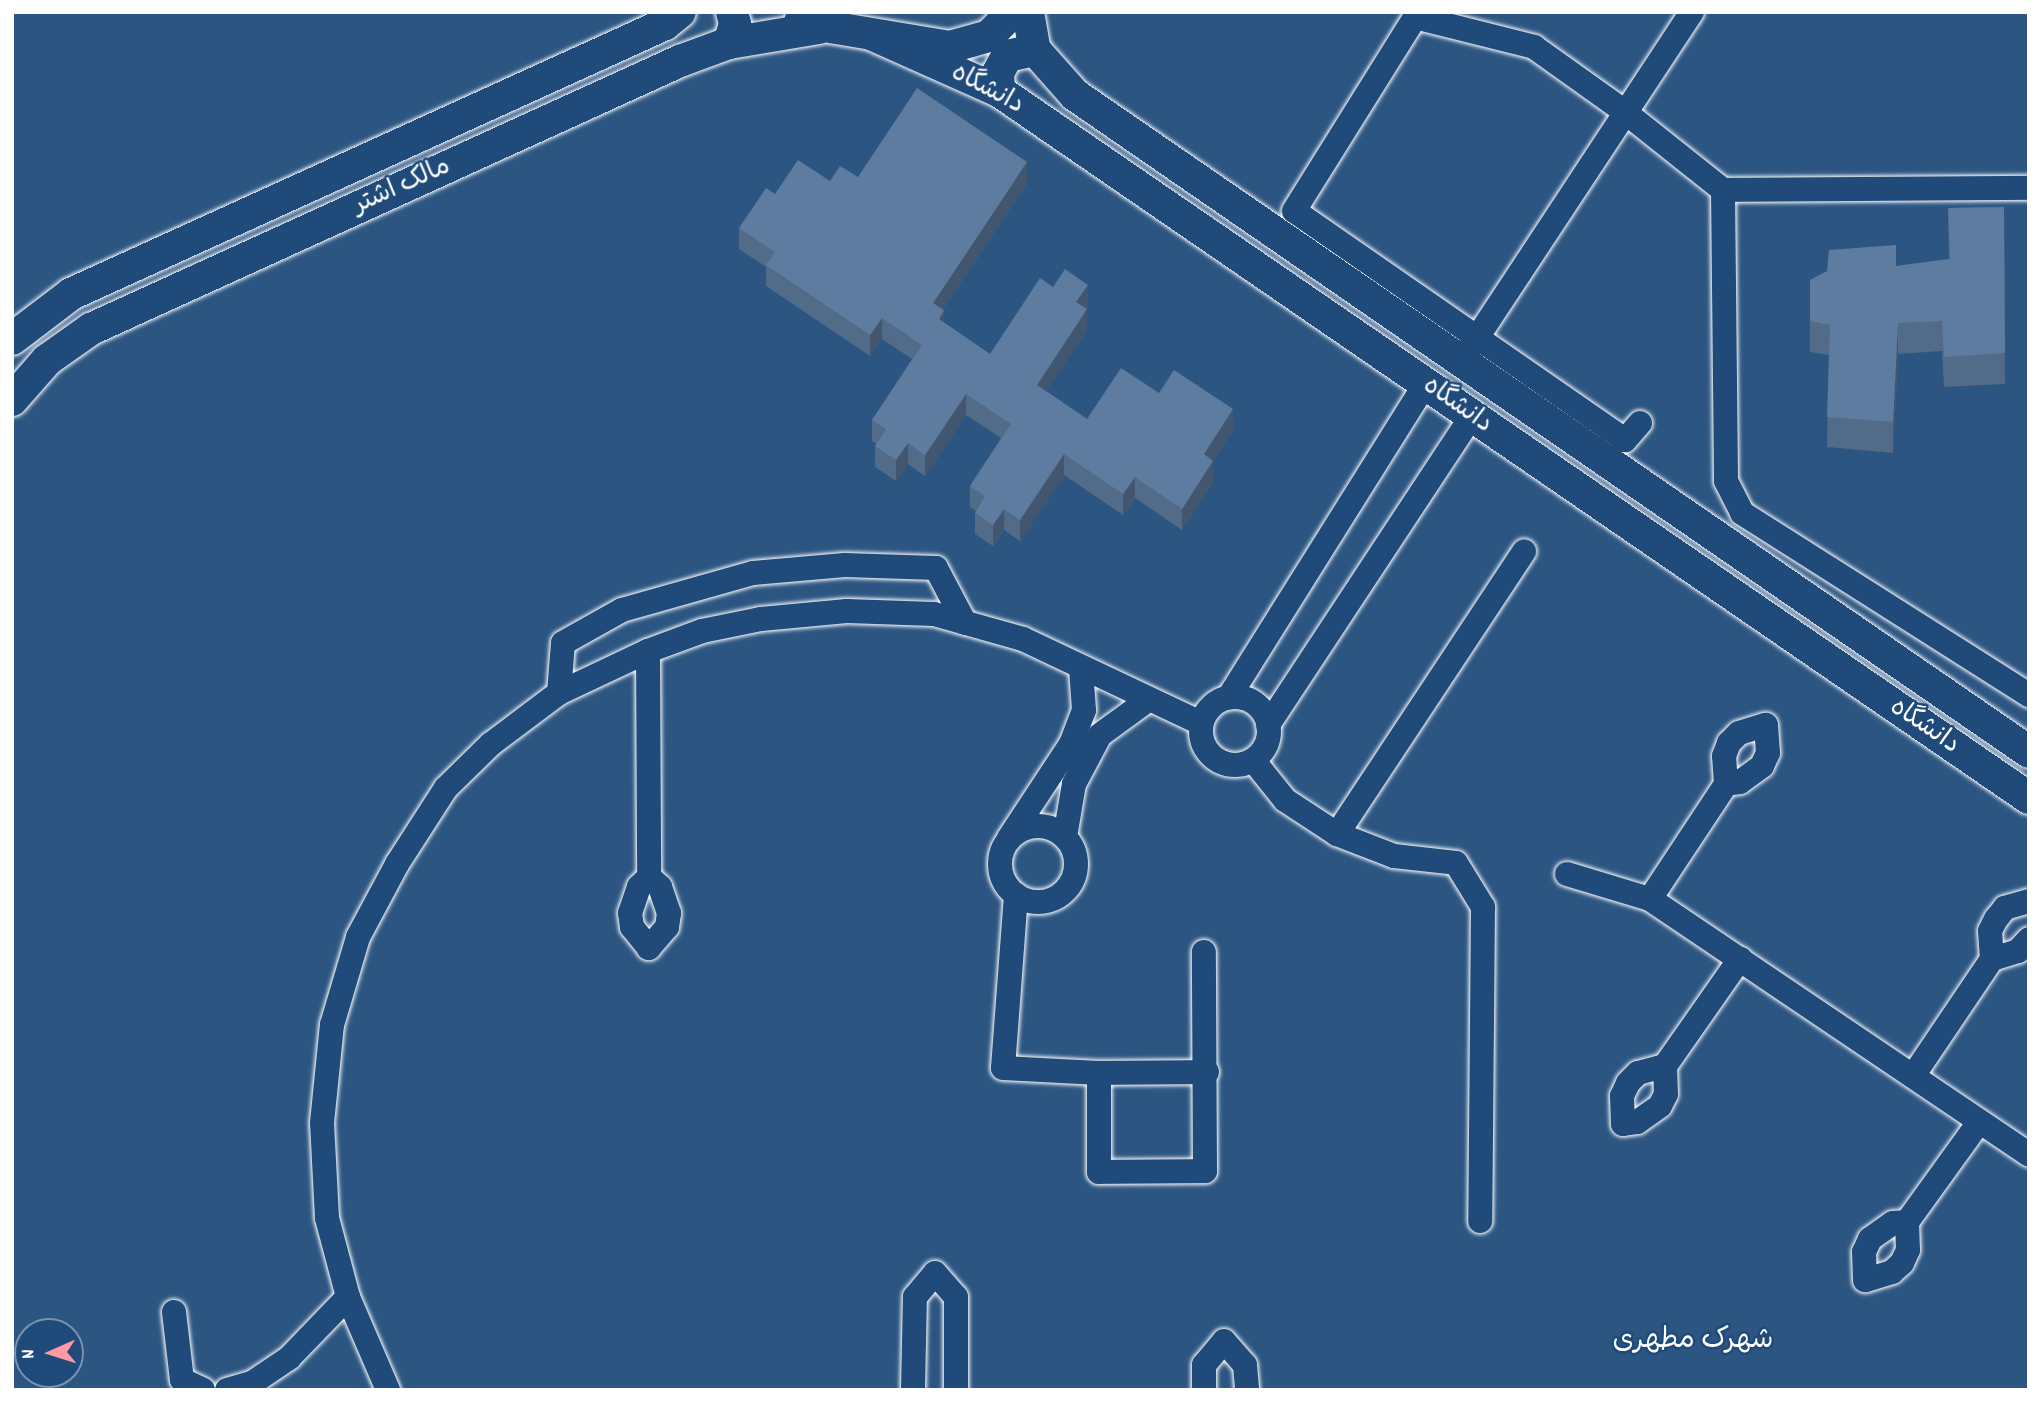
<!DOCTYPE html>
<html>
<head>
<meta charset="utf-8">
<style>
	body { margin:0 }
	#map { position:relative; width:2041px; height:1402px; overflow:hidden; background:#2c5582; font-family:Dekko,"Playpen Sans Arabic",sans-serif }
	div>[style] { position:absolute }
	.roads { filter:drop-shadow(0 0 2px #fff) drop-shadow(0 0 2px #fff) }
	.minor>* { height:24px; margin:-12px; padding:0 12px; transform-origin:12px; border-radius:12px; background:#1f4a7a }
	.minor>.ring { margin:-12px; padding:0; box-sizing:content-box; background:none; border:24px solid #1f4a7a; border-radius:50% }
	.major>* { height:32px; margin:-16px; padding:0 16px; transform-origin:16px; border-radius:16px; background:#1f4a7a }
	.wall>* { inset:0; background:#516b89 }
	.shaded-wall>* { inset:0; background:#42576f }
	.building>* { inset:0; background:#5e7c9f }
	span { translate:-50% -50%; white-space:nowrap; text-align:center; line-height:1.15; -webkit-text-stroke:5px #1f4a7a; paint-order:stroke }
	.street-label { font-size:26px; color:#fff }
	.neighbourhood-label { font-size:28px; color:#fff }
	.frame { position:absolute; inset:0; border:14px solid #fff; pointer-events:none }
	.north { position:absolute; left:14px; top:1318px; width:70px; height:70px; box-sizing:border-box; background:#1f4a7a; border:2px solid #7992af; border-radius:50%; rotate:267deg; font-size:19px; font-weight:700; line-height:28px; text-align:center; color:#fff }
	.north::after { content:''; display:block; margin:auto; width:24px; height:32px; background:#ff9aa2; clip-path:polygon(50% 0,100% 100%,50% 72%,0 100%) }
</style>
</head>
<body>
<div id="map">
	<div class="roads">
		<div class="minor">
			<div style="left:1723px;top:190px;width:306px;rotate:-0.4deg"></div>
			<div style="left:1469px;top:350px;width:405px;rotate:-56.6deg"></div>
			<div style="left:1640px;top:423px;width:23px;rotate:131deg"></div>
			<div style="left:1625px;top:440px;width:402px;rotate:-145.3deg"></div>
			<div style="left:1294px;top:211px;width:229px;rotate:-58deg"></div>
			<div style="left:1415px;top:17px;width:123px;rotate:14.1deg"></div>
			<div style="left:1534px;top:47px;width:112px;rotate:35.5deg"></div>
			<div style="left:1625px;top:112px;width:125px;rotate:38.5deg"></div>
			<div style="left:1723px;top:190px;width:291px;rotate:89.4deg"></div>
			<div style="left:1726px;top:481px;width:36px;rotate:63deg"></div>
			<div style="left:1742px;top:513px;width:340px;rotate:32.4deg"></div>
			<div style="left:648px;top:651px;width:226px;rotate:89.7deg"></div>
			<div style="left:559px;top:693px;width:50px;rotate:-85.4deg"></div>
			<div style="left:563px;top:643px;width:68px;rotate:-29.2deg"></div>
			<div style="left:622px;top:610px;width:136px;rotate:-15.8deg"></div>
			<div style="left:753px;top:573px;width:92px;rotate:-5deg"></div>
			<div style="left:845px;top:565px;width:91px;rotate:1.9deg"></div>
			<div style="left:936px;top:568px;width:62px;rotate:62.2deg"></div>
			<div style="left:1229px;top:697px;width:369px;rotate:-57.9deg"></div>
			<div class="ring" style="left:1201px;top:697px;width:44px;height:44px"></div>
			<div style="left:1268px;top:725px;width:370px;rotate:-56.6deg"></div>
			<div style="left:1766px;top:725px;width:28px;rotate:86deg"></div>
			<div style="left:1768px;top:753px;width:14px;rotate:115deg"></div>
			<div style="left:1762px;top:766px;width:27px;rotate:144deg"></div>
			<div style="left:1740px;top:782px;width:14px;rotate:172deg"></div>
			<div style="left:1726px;top:784px;width:28px;rotate:-94deg"></div>
			<div style="left:1724px;top:756px;width:14px;rotate:-69deg"></div>
			<div style="left:1729px;top:743px;width:14px;rotate:-45deg"></div>
			<div style="left:1739px;top:733px;width:28px;rotate:-17deg"></div>
			<div style="left:1253px;top:760px;width:51px;rotate:51.3deg"></div>
			<div style="left:1285px;top:800px;width:62px;rotate:33.2deg"></div>
			<div style="left:1337px;top:834px;width:61px;rotate:21.1deg"></div>
			<div style="left:1394px;top:856px;width:62px;rotate:6.4deg"></div>
			<div style="left:1456px;top:863px;width:52px;rotate:58.5deg"></div>
			<div style="left:1483px;top:907px;width:314px;rotate:90.5deg"></div>
			<div class="ring" style="left:1000px;top:826px;width:52px;height:52px"></div>
			<div style="left:1337px;top:834px;width:339px;rotate:-56.5deg"></div>
			<div style="left:1065px;top:837px;width:54px;rotate:-80.4deg"></div>
			<div style="left:1074px;top:784px;width:55px;rotate:-62deg"></div>
			<div style="left:1100px;top:735px;width:59px;rotate:-36.1deg"></div>
			<div style="left:1009px;top:838px;width:113px;rotate:-56.6deg"></div>
			<div style="left:1071px;top:744px;width:36px;rotate:-69deg"></div>
			<div style="left:1084px;top:710px;width:42px;rotate:-94.1deg"></div>
			<div style="left:1567px;top:874px;width:87px;rotate:16.8deg"></div>
			<div style="left:1650px;top:899px;width:457px;rotate:34deg"></div>
			<div style="left:649px;top:877px;width:15px;rotate:42deg"></div>
			<div style="left:660px;top:887px;width:28px;rotate:71deg"></div>
			<div style="left:669px;top:913px;width:14px;rotate:98deg"></div>
			<div style="left:667px;top:927px;width:28px;rotate:131deg"></div>
			<div style="left:649px;top:948px;width:27px;rotate:-129deg"></div>
			<div style="left:632px;top:927px;width:14px;rotate:-98deg"></div>
			<div style="left:630px;top:913px;width:28px;rotate:-71deg"></div>
			<div style="left:639px;top:887px;width:14px;rotate:-45deg"></div>
			<div style="left:1016px;top:895px;width:173px;rotate:94.3deg"></div>
			<div style="left:1003px;top:1068px;width:96px;rotate:3deg"></div>
			<div style="left:1099px;top:1073px;width:99px;rotate:90deg"></div>
			<div style="left:1099px;top:1172px;width:106px;rotate:-0.5deg"></div>
			<div style="left:1205px;top:1171px;width:219px;rotate:-90.3deg"></div>
			<div style="left:1650px;top:899px;width:138px;rotate:-56.5deg"></div>
			<div style="left:2029px;top:901px;width:25px;rotate:164deg"></div>
			<div style="left:2005px;top:908px;width:14px;rotate:129deg"></div>
			<div style="left:1996px;top:919px;width:13px;rotate:117deg"></div>
			<div style="left:1990px;top:931px;width:28px;rotate:86deg"></div>
			<div style="left:1992px;top:959px;width:27px;rotate:-17deg"></div>
			<div style="left:2018px;top:951px;width:16px;rotate:-47deg"></div>
			<div style="left:1665px;top:1066px;width:28px;rotate:88deg"></div>
			<div style="left:1666px;top:1094px;width:13px;rotate:117deg"></div>
			<div style="left:1660px;top:1106px;width:28px;rotate:145deg"></div>
			<div style="left:1637px;top:1122px;width:14px;rotate:172deg"></div>
			<div style="left:1623px;top:1124px;width:28px;rotate:-92deg"></div>
			<div style="left:1622px;top:1096px;width:14px;rotate:-65deg"></div>
			<div style="left:1628px;top:1083px;width:14px;rotate:-45deg"></div>
			<div style="left:1638px;top:1073px;width:28px;rotate:-15deg"></div>
			<div style="left:1665px;top:1066px;width:131px;rotate:-55deg"></div>
			<div style="left:1099px;top:1073px;width:108px;rotate:-0.5deg"></div>
			<div style="left:1913px;top:1076px;width:141px;rotate:-56deg"></div>
			<div style="left:1907px;top:1222px;width:28px;rotate:88deg"></div>
			<div style="left:1908px;top:1250px;width:14px;rotate:115deg"></div>
			<div style="left:1902px;top:1263px;width:13px;rotate:138deg"></div>
			<div style="left:1892px;top:1272px;width:28px;rotate:163deg"></div>
			<div style="left:1865px;top:1280px;width:28px;rotate:-92deg"></div>
			<div style="left:1864px;top:1252px;width:14px;rotate:-65deg"></div>
			<div style="left:1870px;top:1239px;width:28px;rotate:-35deg"></div>
			<div style="left:1893px;top:1223px;width:14px;rotate:-4deg"></div>
			<div style="left:1907px;top:1222px;width:123px;rotate:-54.2deg"></div>
			<div style="left:174px;top:1312px;width:68px;rotate:83.3deg"></div>
			<div style="left:182px;top:1380px;width:23px;rotate:25deg"></div>
			<div style="left:227px;top:1390px;width:26px;rotate:-16deg"></div>
			<div style="left:252px;top:1383px;width:45px;rotate:-34deg"></div>
			<div style="left:289px;top:1358px;width:85px;rotate:-46deg"></div>
			<div style="left:388px;top:1390px;width:101px;rotate:-113.3deg"></div>
			<div style="left:348px;top:1297px;width:82px;rotate:-104.9deg"></div>
			<div style="left:327px;top:1218px;width:95px;rotate:-93deg"></div>
			<div style="left:322px;top:1123px;width:99px;rotate:-84.2deg"></div>
			<div style="left:332px;top:1025px;width:92px;rotate:-73.5deg"></div>
			<div style="left:358px;top:937px;width:83px;rotate:-61.9deg"></div>
			<div style="left:397px;top:864px;width:90px;rotate:-57.2deg"></div>
			<div style="left:446px;top:788px;width:63px;rotate:-44.4deg"></div>
			<div style="left:491px;top:744px;width:85px;rotate:-36.9deg"></div>
			<div style="left:559px;top:693px;width:98px;rotate:-25.3deg"></div>
			<div style="left:648px;top:651px;width:58px;rotate:-20.3deg"></div>
			<div style="left:702px;top:631px;width:60px;rotate:-11.5deg"></div>
			<div style="left:761px;top:619px;width:86px;rotate:-5.3deg"></div>
			<div style="left:847px;top:611px;width:87px;rotate:2deg"></div>
			<div style="left:934px;top:614px;width:92px;rotate:15.7deg"></div>
			<div style="left:1023px;top:639px;width:197px;rotate:25.3deg"></div>
			<div style="left:913px;top:1390px;width:93px;rotate:-88.8deg"></div>
			<div style="left:915px;top:1297px;width:31px;rotate:-50deg"></div>
			<div style="left:935px;top:1273px;width:32px;rotate:49deg"></div>
			<div style="left:956px;top:1297px;width:93px;rotate:90deg"></div>
			<div style="left:1204px;top:1390px;width:25px;rotate:-90deg"></div>
			<div style="left:1204px;top:1365px;width:31px;rotate:-50deg"></div>
			<div style="left:1224px;top:1341px;width:32px;rotate:49deg"></div>
			<div style="left:1245px;top:1365px;width:25px;rotate:85deg"></div>
		</div>
		<div class="major">
			<div style="left:1028px;top:12px;width:39px;rotate:80deg"></div>
			<div style="left:1035px;top:50px;width:60px;rotate:48.4deg"></div>
			<div style="left:1075px;top:95px;width:1158px;rotate:34.55deg"></div>
			<div style="left:800px;top:22px;width:152px;rotate:9.5deg"></div>
			<div style="left:950px;top:47px;width:41px;rotate:-15.8deg"></div>
			<div style="left:989px;top:36px;width:33px;rotate:-46deg"></div>
			<div style="left:873px;top:35px;width:138px;rotate:24deg"></div>
			<div style="left:999px;top:91px;width:1249px;rotate:34.47deg"></div>
			<div style="left:729px;top:43px;width:20px;rotate:-72deg"></div>
			<div style="left:735px;top:24px;width:12px;rotate:-104deg"></div>
			<div style="left:999px;top:91px;width:18px;rotate:-93deg"></div>
			<div style="left:998px;top:73px;width:19px;rotate:-62deg"></div>
			<div style="left:1007px;top:56px;width:29px;rotate:-12deg"></div>
			<div style="left:12px;top:339px;width:74px;rotate:-37.3deg"></div>
			<div style="left:71px;top:294px;width:652px;rotate:-24.44deg"></div>
			<div style="left:665px;top:24px;width:19px;rotate:-39deg"></div>
			<div style="left:12px;top:400px;width:53px;rotate:-48.8deg"></div>
			<div style="left:47px;top:360px;width:54px;rotate:-35.2deg"></div>
			<div style="left:91px;top:329px;width:647px;rotate:-24.47deg"></div>
			<div style="left:680px;top:61px;width:52px;rotate:-20.2deg"></div>
			<div style="left:729px;top:43px;width:91px;rotate:-9.5deg"></div>
		</div>
	</div>
	<div class="wall">
		<div style="clip-path:polygon(830px 181px,1027px 183px,943px 309px,944px 323px,990px 354px,1053px 287px,1088px 306px,1086px 309px,1087px 330px,1046px 391px,1087px 419px,1159px 393px,1233px 430px,1213px 461px,1213px 482px,1182px 530px,1135px 498px,1123px 515px,1064px 475px,1020px 541px,1004px 530px,993px 546px,975px 534px,975px 513px,976px 511px,970px 507px,970px 486px,1001px 438px,966px 415px,925px 476px,908px 464px,896px 481px,875px 467px,875px 446px,877px 444px,872px 441px,872px 420px,912px 359px,882px 339px,870px 356px,766px 286px,766px 267px,739px 249px,739px 228px,775px 194px)"></div>
		<div style="clip-path:polygon(2004px 207px,2005px 384px,1944px 387px,1942px 351px,1898px 354px,1893px 453px,1827px 447px,1829px 355px,1810px 352px,1810px 280px,1896px 266px,1949px 259px,1948px 208px)"></div>
	</div>
	<div class="shaded-wall">
		<div style="clip-path:polygon(1027px 162px,1027px 183px,933px 324px,933px 303px)"></div>
		<div style="clip-path:polygon(1088px 285px,1088px 306px,1076px 323px,1076px 302px)"></div>
		<div style="clip-path:polygon(1087px 309px,1087px 330px,1037px 406px,1037px 385px)"></div>
		<div style="clip-path:polygon(944px 310px,944px 331px,939px 319px)"></div>
		<div style="clip-path:polygon(882px 318px,882px 339px,870px 356px,870px 335px)"></div>
		<div style="clip-path:polygon(1898px 323px,1898px 354px,1893px 453px,1893px 422px)"></div>
		<div style="clip-path:polygon(966px 394px,966px 415px,925px 476px,925px 455px)"></div>
		<div style="clip-path:polygon(1233px 409px,1233px 430px,1204px 475px,1204px 454px)"></div>
		<div style="clip-path:polygon(908px 443px,908px 464px,896px 481px,896px 460px)"></div>
		<div style="clip-path:polygon(1064px 454px,1064px 475px,1020px 541px,1020px 520px)"></div>
		<div style="clip-path:polygon(1213px 461px,1213px 482px,1182px 530px,1182px 509px)"></div>
		<div style="clip-path:polygon(1135px 477px,1135px 498px,1123px 515px,1123px 494px)"></div>
		<div style="clip-path:polygon(1004px 509px,1004px 530px,993px 546px,993px 525px)"></div>
	</div>
	<div class="building">
		<div style="clip-path:polygon(917px 88px,1027px 162px,933px 303px,944px 310px,939px 319px,990px 354px,1040px 278px,1053px 287px,1065px 269px,1088px 285px,1076px 302px,1087px 309px,1037px 385px,1087px 419px,1121px 368px,1159px 393px,1174px 370px,1233px 409px,1204px 454px,1213px 461px,1182px 509px,1135px 477px,1123px 494px,1064px 454px,1020px 520px,1004px 509px,993px 525px,975px 513px,985px 496px,970px 486px,1011px 424px,966px 394px,925px 455px,908px 443px,896px 460px,875px 446px,886px 429px,872px 420px,922px 345px,882px 318px,870px 335px,766px 265px,775px 252px,739px 228px,766px 188px,775px 194px,798px 160px,830px 181px,840px 166px,858px 177px)"></div>
		<div style="clip-path:polygon(2004px 207px,2005px 353px,1944px 357px,1942px 321px,1898px 323px,1893px 422px,1827px 417px,1830px 325px,1810px 321px,1810px 280px,1827px 271px,1829px 250px,1896px 245px,1896px 266px,1950px 259px,1948px 208px)"></div>
	</div>
	<div class="street-label">
		<span style="left:987px;top:90px;rotate:28deg">دانشگاه</span>
		<span style="left:402px;top:187px;rotate:-24deg">مالک اشتر</span>
		<span style="left:1457px;top:406px;rotate:35deg">دانشگاه</span>
		<span style="left:1924px;top:727px;rotate:34deg">دانشگاه</span>
	</div>
	<div class="neighbourhood-label">
		<span style="left:1693px;top:1342px">شهرک مطهری</span>
	</div>
	<div class="frame"></div>
	<div class="north">N</div>
</div>
</body>
</html>
